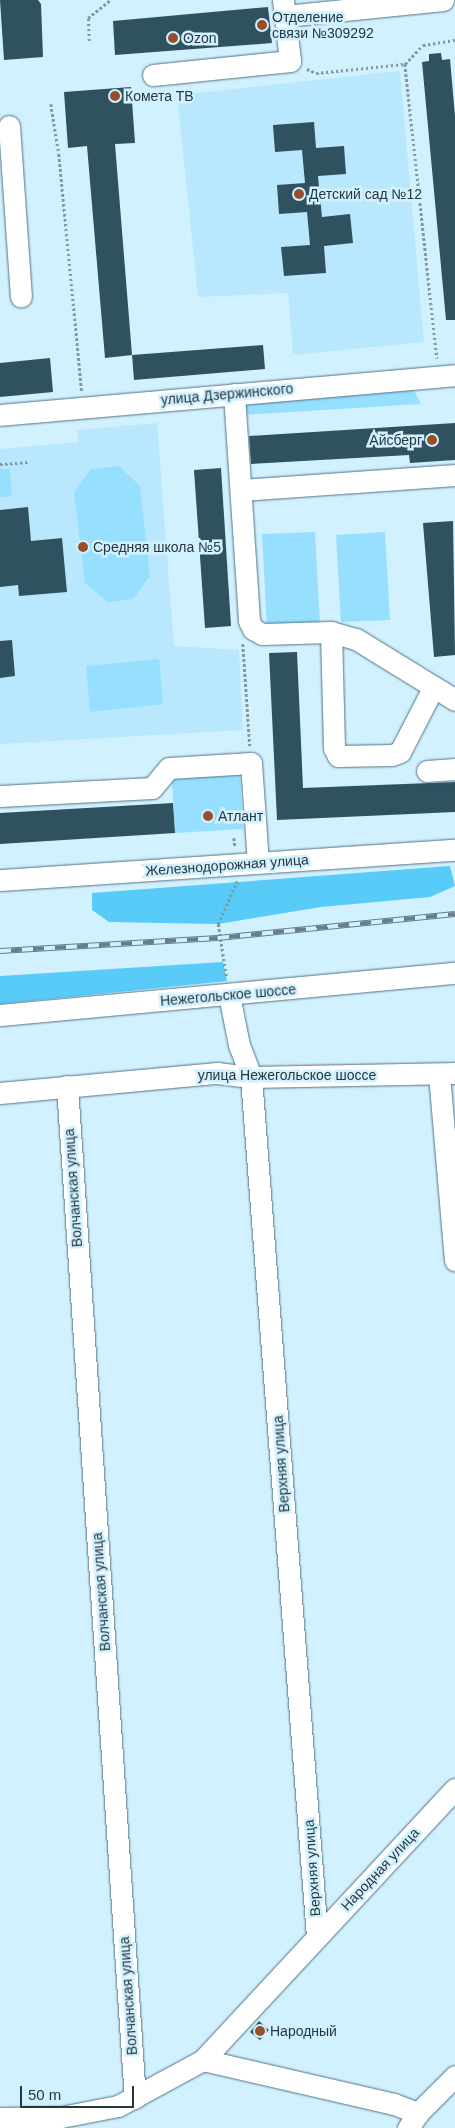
<!DOCTYPE html>
<html>
<head>
<meta charset="utf-8">
<style>
	body { margin:0 }
	#map { position:relative; width:455px; height:2128px; overflow:hidden; background:#d2f1ff; font-family:Arial,sans-serif }
	div>[style] { position:absolute }
	.built>* { inset:0; background:#b9e8fe }
	.green>* { inset:0; background:#96dfff }
	.forest>* { inset:0; background:#59cbf8 }
	.building>* { inset:0; background:#2f5160 }
	.path>* { height:2.5px; margin-top:-1.25px; transform-origin:0; background:repeating-linear-gradient(90deg,#8199a3 0 2.5px,transparent 0 5px) }
	.roads { filter:drop-shadow(0 0 1px #507383) drop-shadow(0 0 1px #507383) }
	.minor>* { height:21px; margin:-10.5px; padding:0 10.5px; transform-origin:10.5px; border-radius:10.5px; background:#fff }
	.rail>* { height:5.5px; margin-top:-2.75px; transform-origin:0; background:repeating-linear-gradient(90deg,#d2f1ff 0 11px,#687e88 0 22px); box-sizing:border-box; border-block:1px solid #687e88 }
	.dots>* { width:14px; height:14px; translate:-50% -50%; box-sizing:border-box; border:2px solid #d2f1ff; border-radius:50% }
	span { translate:-50% -50%; white-space:nowrap; text-align:center; line-height:1.15; -webkit-text-stroke:5px #d2f1ff; paint-order:stroke }
	.poi-label { font-size:14px; color:#27373e }
	.left { translate:0 -50%; text-align:left }
	.right { translate:-100% -50%; text-align:right }
	.street-label { font-size:14px; color:#27373e }
	.scale { position:absolute; left:20px; top:2086px; width:114px; height:22px; box-sizing:border-box; border:2px solid #27373e; border-top:0; padding-left:6px; font-size:15px; line-height:18px; white-space:nowrap; color:#27373e; -webkit-text-stroke:4px #d2f1ff; paint-order:stroke }
</style>
</head>
<body>
<div id="map">
	<div class="built">
		<div style="clip-path:polygon(400px 71px,424px 342px,293px 355px,288px 293px,198px 297px,177px 95px)"></div>
		<div style="clip-path:polygon(157px 423px,174px 646px,239px 650px,243px 730px,0 744px,0 449px,78px 442px,77px 430px)"></div>
	</div>
	<div class="green">
		<div style="clip-path:polygon(412px 386px,421px 404px,240px 415px,246px 399px)"></div>
		<div style="clip-path:polygon(119px 466px,140px 486px,150px 576px,133px 599px,108px 602px,85px 583px,74px 492px,91px 469px)"></div>
		<div style="clip-path:polygon(0 469px,10px 469px,12px 496px,0 497px)"></div>
		<div style="clip-path:polygon(315px 532px,320px 626px,267px 628px,262px 534px)"></div>
		<div style="clip-path:polygon(385px 532px,390px 620px,341px 622px,336px 535px)"></div>
		<div style="clip-path:polygon(159px 659px,163px 704px,90px 712px,86px 666px)"></div>
		<div style="clip-path:polygon(240px 775px,243px 829px,175px 833px,172px 779px)"></div>
	</div>
	<div class="forest">
		<div style="clip-path:polygon(450px 866px,455px 886px,430px 897px,321px 907px,218px 924px,109px 922px,92px 910px,92px 893px)"></div>
		<div style="clip-path:polygon(223px 962px,227px 981px,0 1004px,0 976px)"></div>
	</div>
	<div class="building">
		<div style="clip-path:polygon(0 0,38px 0,41px 4px,43px 57px,4px 60px)"></div>
		<div style="clip-path:polygon(268px 7px,272px 43px,115px 55px,113px 21px)"></div>
		<div style="clip-path:polygon(441px 53px,442px 60px,450px 59px,455px 116px,455px 320px,446px 320px,422px 62px,429px 61px,429px 54px)"></div>
		<div style="clip-path:polygon(131px 87px,135px 143px,115px 144px,132px 355px,105px 358px,87px 146px,68px 148px,64px 92px)"></div>
		<div style="clip-path:polygon(314px 122px,316px 148px,344px 146px,346px 174px,318px 176px,322px 217px,350px 214px,353px 243px,324px 246px,326px 273px,284px 276px,281px 247px,310px 245px,307px 212px,279px 214px,277px 185px,305px 183px,302px 150px,275px 152px,273px 125px)"></div>
		<div style="clip-path:polygon(263px 345px,265px 369px,134px 380px,132px 355px)"></div>
		<div style="clip-path:polygon(50px 358px,53px 392px,0 397px,0 363px)"></div>
		<div style="clip-path:polygon(455px 423px,455px 460px,410px 463px,409px 455px,251px 464px,249px 436px)"></div>
		<div style="clip-path:polygon(221px 468px,231px 626px,205px 628px,194px 470px)"></div>
		<div style="clip-path:polygon(28px 507px,31px 541px,62px 538px,67px 592px,19px 596px,18px 585px,0 587px,0 510px)"></div>
		<div style="clip-path:polygon(453px 521px,455px 655px,434px 657px,423px 523px)"></div>
		<div style="clip-path:polygon(12px 640px,15px 676px,0 678px,0 641px)"></div>
		<div style="clip-path:polygon(297px 652px,303px 788px,455px 782px,455px 812px,277px 820px,269px 653px)"></div>
		<div style="clip-path:polygon(173px 803px,175px 833px,0 844px,0 813px)"></div>
		<div style="clip-path:polygon(259px 2021px,269px 2030px,260px 2040px,250px 2032px)"></div>
	</div>
	<div class="path">
		<div style="left:89px;top:41px;width:23px;rotate:-92deg"></div>
		<div style="left:88px;top:18px;width:28px;rotate:-39deg"></div>
		<div style="left:405px;top:64px;width:296px;rotate:83.8deg"></div>
		<div style="left:307px;top:69px;width:10px;rotate:24deg"></div>
		<div style="left:316px;top:73px;width:89px;rotate:-5.8deg"></div>
		<div style="left:405px;top:64px;width:26px;rotate:-47deg"></div>
		<div style="left:423px;top:45px;width:32px;rotate:-9deg"></div>
		<div style="left:51px;top:104px;width:51px;rotate:80.9deg"></div>
		<div style="left:59px;top:154px;width:238px;rotate:84.5deg"></div>
		<div style="left:0;top:464px;width:29px;rotate:-4deg"></div>
		<div style="left:243px;top:644px;width:102px;rotate:86.1deg"></div>
		<div style="left:234px;top:838px;width:8px;rotate:83deg"></div>
		<div style="left:226px;top:976px;width:53px;rotate:-98.7deg"></div>
		<div style="left:218px;top:924px;width:47px;rotate:-66.2deg"></div>
	</div>
	<div class="roads">
		<div class="minor">
			<div style="left:283px;top:0;width:16px;rotate:83deg"></div>
			<div style="left:285px;top:16px;width:159px;rotate:-5.8deg"></div>
			<div style="left:153px;top:75px;width:138px;rotate:-5.8deg"></div>
			<div style="left:290px;top:61px;width:45px;rotate:-96.3deg"></div>
			<div style="left:9px;top:126px;width:171px;rotate:86deg"></div>
			<div style="left:234px;top:394px;width:227px;rotate:86.2deg"></div>
			<div style="left:249px;top:621px;width:9px;rotate:63deg"></div>
			<div style="left:253px;top:629px;width:10px;rotate:29deg"></div>
			<div style="left:262px;top:634px;width:69px;rotate:-1.7deg"></div>
			<div style="left:331px;top:632px;width:26px;rotate:16deg"></div>
			<div style="left:356px;top:639px;width:116px;rotate:31.6deg"></div>
			<div style="left:0;top:415px;width:457px;rotate:-5deg"></div>
			<div style="left:241px;top:490px;width:215px;rotate:-4deg"></div>
			<div style="left:331px;top:632px;width:116px;rotate:88.5deg"></div>
			<div style="left:334px;top:748px;width:9px;rotate:63deg"></div>
			<div style="left:338px;top:756px;width:54px;rotate:-1.1deg"></div>
			<div style="left:392px;top:755px;width:9px;rotate:-21deg"></div>
			<div style="left:400px;top:752px;width:72px;rotate:-62.7deg"></div>
			<div style="left:427px;top:771px;width:28px;rotate:-4deg"></div>
			<div style="left:0;top:796px;width:152px;rotate:-3deg"></div>
			<div style="left:152px;top:788px;width:26px;rotate:-50deg"></div>
			<div style="left:169px;top:768px;width:82px;rotate:-3.5deg"></div>
			<div style="left:251px;top:763px;width:100px;rotate:86deg"></div>
			<div style="left:0;top:880px;width:456px;rotate:-3.8deg"></div>
			<div style="left:229px;top:995px;width:51px;rotate:78.7deg"></div>
			<div style="left:239px;top:1045px;width:34px;rotate:69deg"></div>
			<div style="left:251px;top:1077px;width:862px;rotate:85.61deg"></div>
			<div style="left:0;top:1015px;width:457px;rotate:-5.3deg"></div>
			<div style="left:439px;top:1074px;width:187px;rotate:85.1deg"></div>
			<div style="left:67px;top:1086px;width:1014px;rotate:86.16deg"></div>
			<div style="left:0;top:1093px;width:218px;rotate:-5.3deg"></div>
			<div style="left:217px;top:1073px;width:34px;rotate:7deg"></div>
			<div style="left:251px;top:1077px;width:204px;rotate:-1.1deg"></div>
			<div style="left:203px;top:2060px;width:196px;rotate:13deg"></div>
			<div style="left:394px;top:2104px;width:26px;rotate:21deg"></div>
			<div style="left:0;top:2118px;width:61px;rotate:-0.9deg"></div>
			<div style="left:61px;top:2117px;width:58px;rotate:-10.9deg"></div>
			<div style="left:118px;top:2106px;width:97px;rotate:-28.4deg"></div>
			<div style="left:203px;top:2060px;width:370px;rotate:-47.1deg"></div>
			<div style="left:408px;top:2128px;width:18px;rotate:-56deg"></div>
			<div style="left:418px;top:2113px;width:52px;rotate:-45deg"></div>
		</div>
	</div>
	<div class="rail">
		<div style="left:0;top:951px;width:218px;rotate:-3.4deg"></div>
		<div style="left:218px;top:938px;width:238px;rotate:-5.8deg"></div>
	</div>
	<div class="dots">
		<div style="left:262px;top:25px;background:#964f28"></div>
		<div style="left:173px;top:38px;background:#964f28"></div>
		<div style="left:115px;top:96px;background:#964f28"></div>
		<div style="left:299px;top:194px;background:#964f28"></div>
		<div style="left:432px;top:440px;background:#964f28"></div>
		<div style="left:83px;top:547px;background:#964f28"></div>
		<div style="left:208px;top:816px;background:#964f28"></div>
		<div style="left:260px;top:2031px;background:#964f28"></div>
	</div>
	<div class="poi-label">
		<span class="left" style="left:272px;top:25px">Отделение<br>связи №309292</span>
		<span class="left" style="left:183px;top:38px">Ozon</span>
		<span class="left" style="left:125px;top:96px">Комета ТВ</span>
		<span class="left" style="left:309px;top:194px">Детский сад №12</span>
		<span class="right" style="left:422px;top:440px">Айсберг</span>
		<span class="left" style="left:93px;top:547px">Средняя школа №5</span>
		<span class="left" style="left:218px;top:816px">Атлант</span>
		<span class="left" style="left:270px;top:2031px">Народный</span>
	</div>
	<div class="street-label">
		<span style="left:227px;top:394px;rotate:-5deg">улица Дзержинского</span>
		<span style="left:227px;top:865px;rotate:-4deg">Железнодорожная улица</span>
		<span style="left:228px;top:995px;rotate:-5deg">Нежегольское шоссе</span>
		<span style="left:287px;top:1075px">улица Нежегольское шоссе</span>
		<span style="left:73px;top:1188px;rotate:-94deg">Волчанская улица</span>
		<span style="left:281px;top:1464px;rotate:-94deg">Верхняя улица</span>
		<span style="left:101px;top:1592px;rotate:-94deg">Волчанская улица</span>
		<span style="left:312px;top:1868px;rotate:-94deg">Верхняя улица</span>
		<span style="left:380px;top:1869px;rotate:-47deg">Народная улица</span>
		<span style="left:128px;top:1996px;rotate:-94deg">Волчанская улица</span>
	</div>
	<div class="scale">50 m</div>
</div>
</body>
</html>
